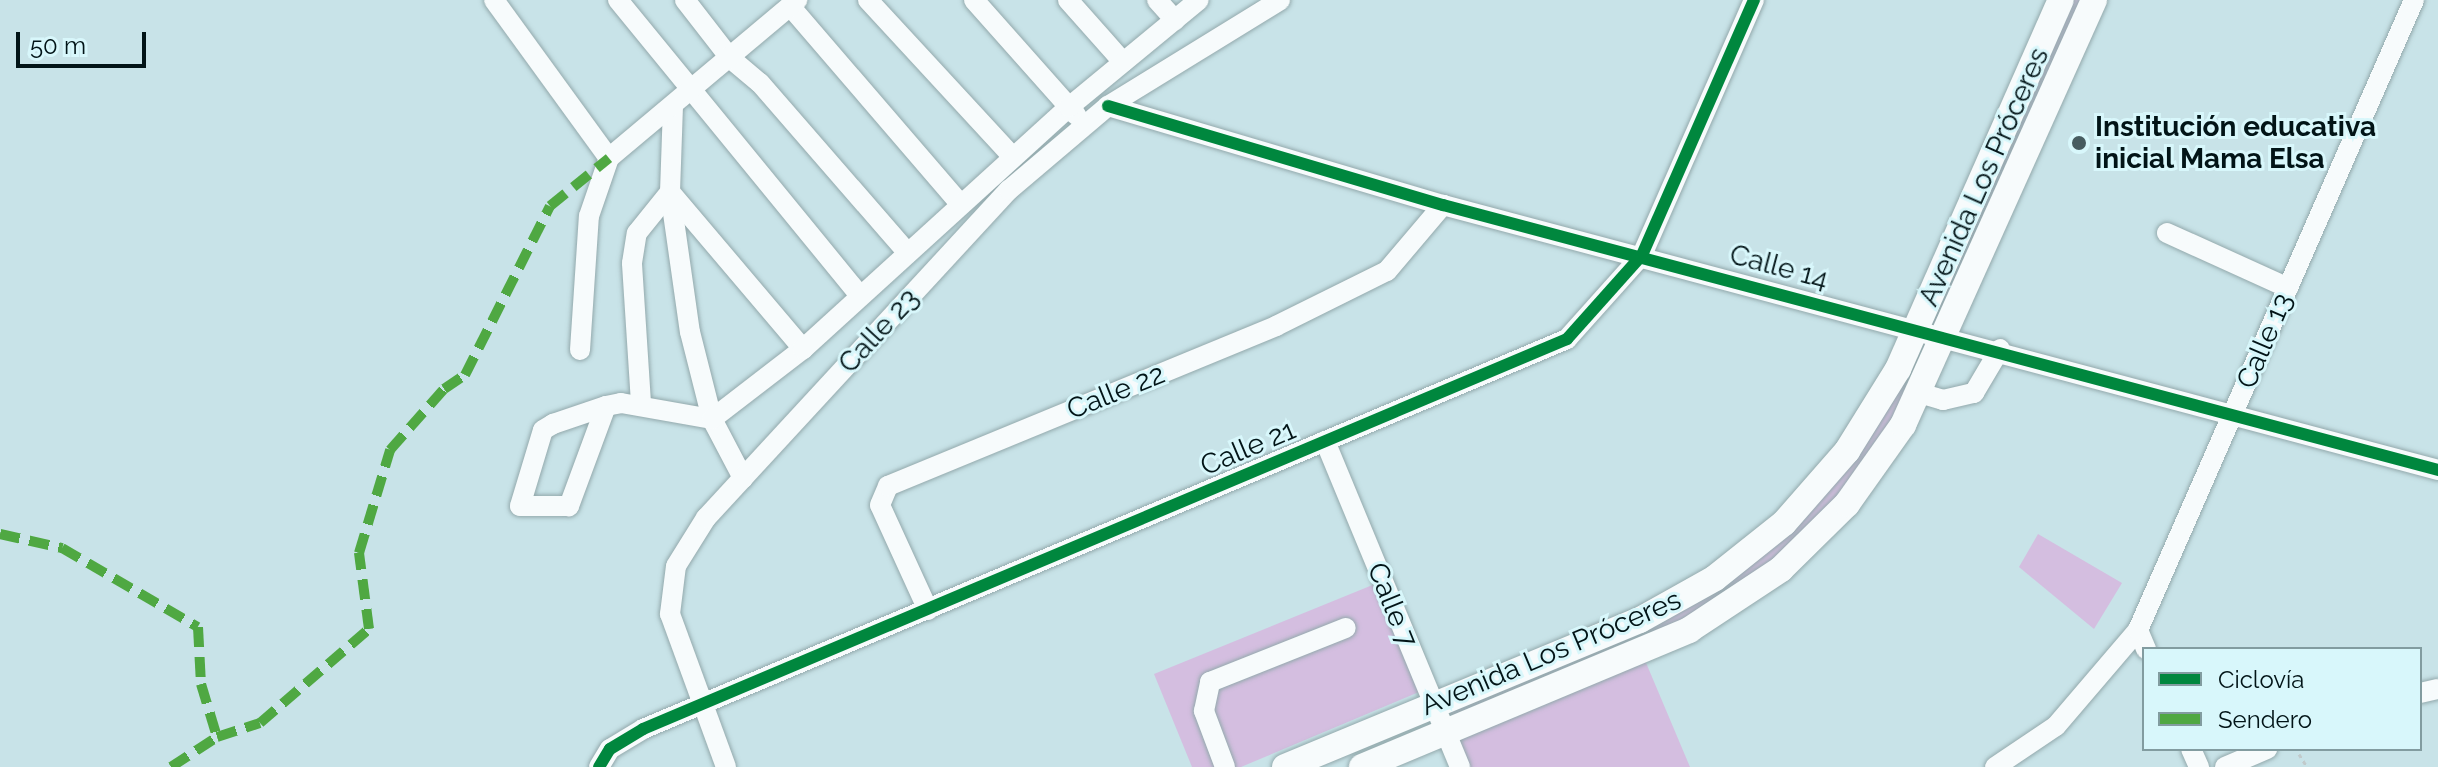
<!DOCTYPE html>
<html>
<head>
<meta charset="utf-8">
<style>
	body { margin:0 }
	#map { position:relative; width:2438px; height:767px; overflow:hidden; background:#c8e3e8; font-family:Raleway,sans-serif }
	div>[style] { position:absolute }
	.green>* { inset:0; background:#d4bee0 }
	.path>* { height:3px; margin-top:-1.5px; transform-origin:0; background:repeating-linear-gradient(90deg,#c1cacb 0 4px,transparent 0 8px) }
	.roads { filter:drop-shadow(0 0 2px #93a9ac) drop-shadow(0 0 2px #93a9ac) }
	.minor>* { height:20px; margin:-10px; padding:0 10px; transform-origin:10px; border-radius:10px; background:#f7fbfc }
	.major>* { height:26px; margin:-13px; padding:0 13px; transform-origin:13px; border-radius:13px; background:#f7fbfc }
	.quiet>* { height:10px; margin-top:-5px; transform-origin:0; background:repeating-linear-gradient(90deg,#4fa842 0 20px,transparent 0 30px) }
	.cycleway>* { height:12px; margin:-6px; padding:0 6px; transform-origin:6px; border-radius:6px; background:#00873e }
	.dots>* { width:22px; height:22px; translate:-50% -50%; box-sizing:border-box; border:4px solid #d8f7fb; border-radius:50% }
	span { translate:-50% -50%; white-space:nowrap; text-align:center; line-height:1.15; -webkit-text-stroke:6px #d8f7fb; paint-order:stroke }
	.poi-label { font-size:28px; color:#021417; font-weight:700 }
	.left { translate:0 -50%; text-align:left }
	.street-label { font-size:28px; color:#021417 }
	.legend { position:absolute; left:2142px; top:647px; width:280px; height:104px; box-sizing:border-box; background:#d8f7fb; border:2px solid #829ca0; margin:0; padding:10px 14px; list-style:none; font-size:24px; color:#021417 }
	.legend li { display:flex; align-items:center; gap:16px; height:40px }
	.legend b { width:40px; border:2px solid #829ca0 }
	.scale { position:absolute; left:16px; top:32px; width:130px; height:36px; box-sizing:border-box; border:4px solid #021417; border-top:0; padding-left:10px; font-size:24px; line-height:28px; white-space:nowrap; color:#021417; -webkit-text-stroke:6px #d8f7fb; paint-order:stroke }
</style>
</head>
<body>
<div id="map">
	<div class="green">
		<div style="clip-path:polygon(2068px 0,2087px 0,1939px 325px,1932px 323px)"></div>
		<div style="clip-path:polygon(1919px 341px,1934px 342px,1869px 463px,1792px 549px,1685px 624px,1447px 721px,1446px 706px,1781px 534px)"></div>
		<div style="clip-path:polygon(2038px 534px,2122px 583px,2094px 629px,2019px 567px)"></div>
		<div style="clip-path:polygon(1375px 584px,1419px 692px,1241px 767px,1192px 767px,1154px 674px)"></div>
		<div style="clip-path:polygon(1644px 658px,1690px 767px,1469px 767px,1454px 735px)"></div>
	</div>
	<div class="path">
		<div style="left:2299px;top:754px;width:15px;rotate:58deg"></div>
	</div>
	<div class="roads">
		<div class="minor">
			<div style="left:494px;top:0;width:195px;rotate:54deg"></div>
			<div style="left:618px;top:0;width:382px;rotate:50.7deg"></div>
			<div style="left:685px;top:0;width:73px;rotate:52.2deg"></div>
			<div style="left:730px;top:58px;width:39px;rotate:40deg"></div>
			<div style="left:760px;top:83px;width:225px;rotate:49deg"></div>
			<div style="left:868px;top:0;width:214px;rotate:47.3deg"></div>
			<div style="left:974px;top:0;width:154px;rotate:48.4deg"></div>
			<div style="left:1068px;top:0;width:83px;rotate:48.4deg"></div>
			<div style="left:1157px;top:0;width:27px;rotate:48deg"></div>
			<div style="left:790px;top:6px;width:262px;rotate:49.3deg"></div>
			<div style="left:673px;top:106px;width:86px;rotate:92deg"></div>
			<div style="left:670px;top:192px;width:141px;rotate:81.9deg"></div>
			<div style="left:690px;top:332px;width:90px;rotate:75.8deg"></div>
			<div style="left:712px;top:419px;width:67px;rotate:62.3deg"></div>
			<div style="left:1108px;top:106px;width:349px;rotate:16.5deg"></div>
			<div style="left:1443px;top:205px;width:1030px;rotate:14.91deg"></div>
			<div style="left:2167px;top:233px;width:133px;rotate:24.4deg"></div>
			<div style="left:580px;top:350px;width:134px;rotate:-86.2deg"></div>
			<div style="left:589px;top:216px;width:61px;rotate:-71deg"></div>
			<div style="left:609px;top:158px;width:246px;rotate:-40deg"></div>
			<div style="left:1919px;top:393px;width:25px;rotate:16deg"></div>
			<div style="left:1943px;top:400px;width:32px;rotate:-13deg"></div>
			<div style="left:1974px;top:393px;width:51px;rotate:-59.4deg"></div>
			<div style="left:641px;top:403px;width:140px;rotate:-93.7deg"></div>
			<div style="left:632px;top:263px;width:30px;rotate:-81deg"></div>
			<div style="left:637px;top:233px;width:53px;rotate:-51.2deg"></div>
			<div style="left:670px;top:192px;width:206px;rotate:49.7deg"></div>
			<div style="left:606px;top:406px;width:107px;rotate:110.3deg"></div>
			<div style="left:569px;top:506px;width:49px;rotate:180deg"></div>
			<div style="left:520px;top:506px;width:79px;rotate:-73.2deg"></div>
			<div style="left:543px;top:430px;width:12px;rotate:-31deg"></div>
			<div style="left:553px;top:424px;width:56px;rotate:-18.8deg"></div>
			<div style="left:606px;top:406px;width:15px;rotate:-11deg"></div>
			<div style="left:621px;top:403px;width:92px;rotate:10deg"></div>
			<div style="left:712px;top:419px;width:115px;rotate:-37.6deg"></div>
			<div style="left:803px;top:349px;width:360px;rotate:-42.3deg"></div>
			<div style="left:1069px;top:107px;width:168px;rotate:-39.5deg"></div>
			<div style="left:1325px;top:441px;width:353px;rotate:67.5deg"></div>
			<div style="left:928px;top:610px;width:115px;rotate:-114.6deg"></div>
			<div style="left:880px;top:505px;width:21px;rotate:-67deg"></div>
			<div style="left:888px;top:486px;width:420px;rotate:-22.4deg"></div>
			<div style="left:1276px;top:326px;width:124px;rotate:-26.4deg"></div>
			<div style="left:1387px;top:271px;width:87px;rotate:-49.7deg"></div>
			<div style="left:2138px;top:630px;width:21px;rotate:67deg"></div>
			<div style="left:2420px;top:693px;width:18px;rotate:-13deg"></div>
			<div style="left:2191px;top:749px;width:20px;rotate:66deg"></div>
			<div style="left:599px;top:767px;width:21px;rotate:-59deg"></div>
			<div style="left:610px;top:749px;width:39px;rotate:-31deg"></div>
			<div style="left:643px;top:729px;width:1003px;rotate:-22.88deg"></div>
			<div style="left:1567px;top:339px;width:113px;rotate:-48.2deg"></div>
			<div style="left:1642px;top:255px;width:279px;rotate:-66.3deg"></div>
			<div style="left:726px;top:767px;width:163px;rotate:-110.1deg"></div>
			<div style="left:670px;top:614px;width:48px;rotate:-82.9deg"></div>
			<div style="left:676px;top:566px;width:57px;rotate:-58deg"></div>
			<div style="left:706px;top:518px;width:447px;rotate:-47.3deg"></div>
			<div style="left:1009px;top:190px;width:130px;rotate:-40.3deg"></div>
			<div style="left:1108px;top:106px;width:202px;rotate:-31.6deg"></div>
			<div style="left:1225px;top:767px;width:60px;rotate:-110.6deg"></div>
			<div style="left:1204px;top:711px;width:30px;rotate:-78deg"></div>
			<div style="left:1210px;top:682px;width:146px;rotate:-21.7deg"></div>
			<div style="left:1995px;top:767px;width:73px;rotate:-33.9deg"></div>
			<div style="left:2056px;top:726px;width:126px;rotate:-49.5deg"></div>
			<div style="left:2138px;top:630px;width:688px;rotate:-66.34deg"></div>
			<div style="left:2225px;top:767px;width:46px;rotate:-23.2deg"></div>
		</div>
		<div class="major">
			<div style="left:1285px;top:767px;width:384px;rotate:-22.5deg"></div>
			<div style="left:1640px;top:620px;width:86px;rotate:-29.2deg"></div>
			<div style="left:1715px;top:578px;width:88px;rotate:-38.6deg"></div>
			<div style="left:1784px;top:523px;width:96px;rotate:-48.8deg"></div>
			<div style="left:1847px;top:451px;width:97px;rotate:-58.1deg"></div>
			<div style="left:1898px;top:369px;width:403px;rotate:-66.2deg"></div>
			<div style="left:1362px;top:767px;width:355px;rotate:-22.7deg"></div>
			<div style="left:1689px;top:630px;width:110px;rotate:-33.5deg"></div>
			<div style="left:1781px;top:569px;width:93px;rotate:-44.6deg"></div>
			<div style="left:1847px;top:504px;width:97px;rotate:-54.7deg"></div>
			<div style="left:1903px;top:425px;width:466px;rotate:-65.8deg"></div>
		</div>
	</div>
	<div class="quiet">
		<div style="left:0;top:534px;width:64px;rotate:12.7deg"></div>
		<div style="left:62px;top:548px;width:157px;rotate:30.2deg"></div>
		<div style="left:198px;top:627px;width:57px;rotate:87deg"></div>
		<div style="left:201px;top:684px;width:55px;rotate:73.2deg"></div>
		<div style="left:171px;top:767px;width:55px;rotate:-33.1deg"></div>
		<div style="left:217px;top:737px;width:45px;rotate:-18deg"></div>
		<div style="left:260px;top:723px;width:144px;rotate:-40.8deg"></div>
		<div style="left:369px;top:629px;width:77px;rotate:-97.5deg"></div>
		<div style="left:359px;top:553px;width:108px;rotate:-73.2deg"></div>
		<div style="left:390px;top:450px;width:81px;rotate:-48.5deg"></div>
		<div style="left:444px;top:389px;width:25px;rotate:-34deg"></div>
		<div style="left:465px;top:375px;width:189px;rotate:-63.3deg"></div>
		<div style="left:550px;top:206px;width:76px;rotate:-39.1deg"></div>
	</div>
	<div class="cycleway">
		<div style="left:1108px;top:106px;width:349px;rotate:16.5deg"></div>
		<div style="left:1443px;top:205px;width:1030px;rotate:14.91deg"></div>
		<div style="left:599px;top:767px;width:21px;rotate:-59deg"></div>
		<div style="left:610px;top:749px;width:39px;rotate:-31deg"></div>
		<div style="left:643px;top:729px;width:1003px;rotate:-22.88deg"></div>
		<div style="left:1567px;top:339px;width:113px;rotate:-48.2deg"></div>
		<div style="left:1642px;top:255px;width:279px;rotate:-66.3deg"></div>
	</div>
	<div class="dots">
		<div style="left:2079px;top:143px;background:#475c60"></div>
	</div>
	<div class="poi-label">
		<span class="left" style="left:2095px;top:143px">Institución educativa<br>inicial Mama Elsa</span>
	</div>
	<div class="street-label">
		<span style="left:1984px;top:177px;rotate:-66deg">Avenida Los Próceres</span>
		<span style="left:1779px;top:267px;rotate:15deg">Calle 14</span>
		<span style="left:879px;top:331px;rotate:-47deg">Calle 23</span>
		<span style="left:2265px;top:341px;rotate:-67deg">Calle 13</span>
		<span style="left:1116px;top:392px;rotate:-22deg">Calle 22</span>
		<span style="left:1248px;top:448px;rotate:-23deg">Calle 21</span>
		<span style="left:1392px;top:605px;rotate:68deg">Calle 7</span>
		<span style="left:1551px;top:653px;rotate:-23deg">Avenida Los Próceres</span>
	</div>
	<ul class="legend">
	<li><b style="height:10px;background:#00873e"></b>Ciclovía</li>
	<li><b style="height:10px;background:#4fa842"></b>Sendero</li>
	</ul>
	<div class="scale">50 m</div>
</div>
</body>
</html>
